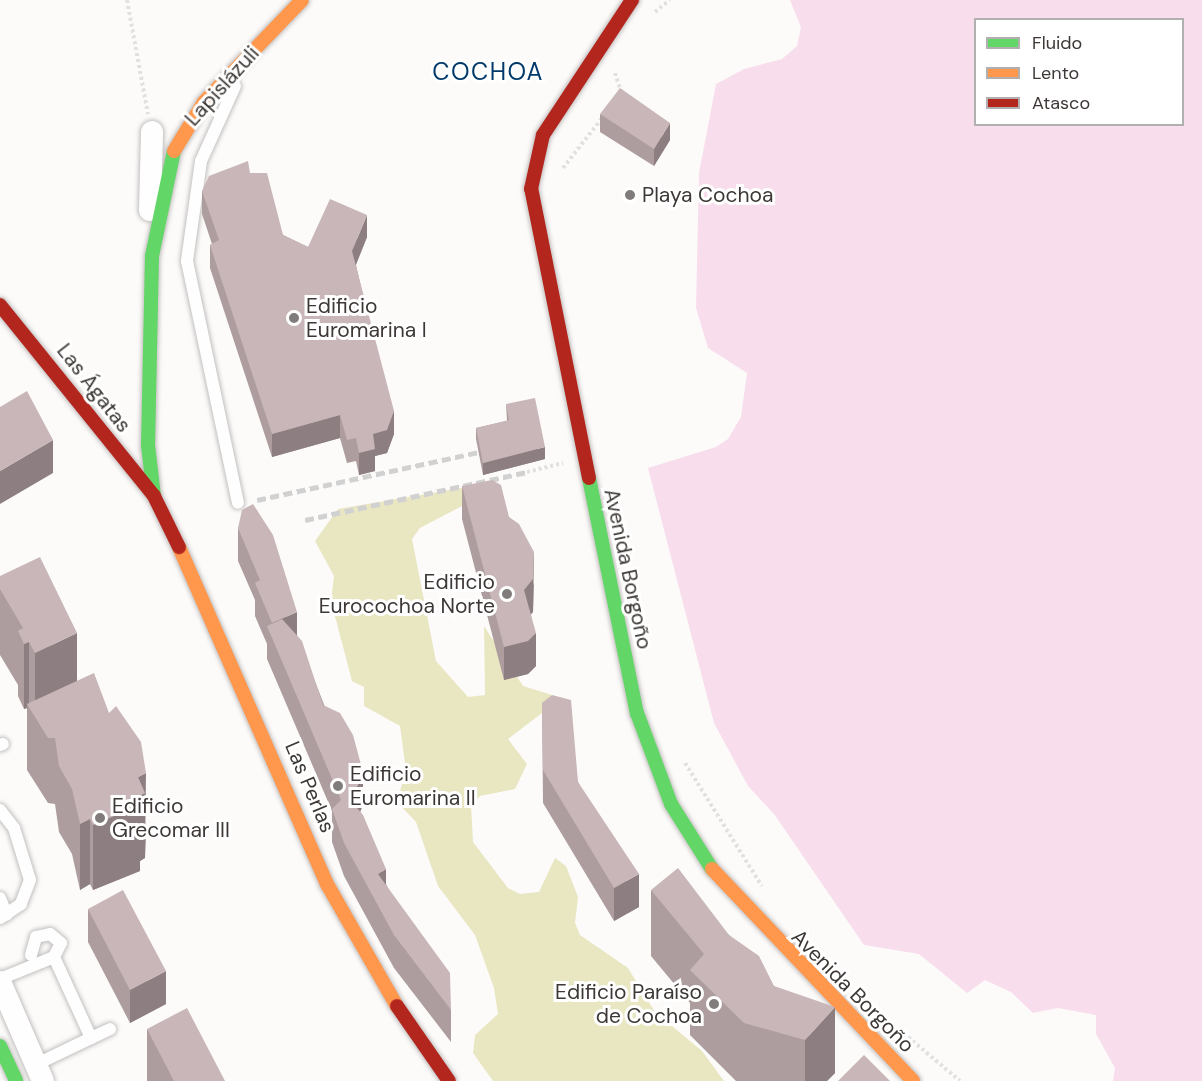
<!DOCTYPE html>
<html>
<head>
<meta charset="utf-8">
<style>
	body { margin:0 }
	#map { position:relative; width:1202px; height:1081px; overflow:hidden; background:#fcfbfa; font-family:"DM Sans",sans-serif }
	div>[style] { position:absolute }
	.green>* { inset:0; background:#e9e6c2 }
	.water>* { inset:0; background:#f8ddec }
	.path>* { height:4px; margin-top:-2px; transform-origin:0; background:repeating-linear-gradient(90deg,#e1e1e0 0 3px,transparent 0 6px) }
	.roads { filter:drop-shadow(0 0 2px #c3c0bf) drop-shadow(0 0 2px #c3c0bf) }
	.lane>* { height:12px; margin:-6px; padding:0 6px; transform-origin:6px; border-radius:6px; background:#fffefe }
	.street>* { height:22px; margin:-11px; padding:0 11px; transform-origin:11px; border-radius:11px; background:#fffefe }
	.fast>* { height:14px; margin:-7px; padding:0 7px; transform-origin:7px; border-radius:7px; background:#63d668 }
	.slow>* { height:14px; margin:-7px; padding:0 7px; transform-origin:7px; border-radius:7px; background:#ff974d }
	.jam>* { height:14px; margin:-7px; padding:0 7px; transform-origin:7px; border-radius:7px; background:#b3261e }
	.rail>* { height:4.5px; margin-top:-2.25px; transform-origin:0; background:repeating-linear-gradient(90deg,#d2d1d1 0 9px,transparent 0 13.5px) }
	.wall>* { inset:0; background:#ad9d9e }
	.shaded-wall>* { inset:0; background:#8d7f81 }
	.building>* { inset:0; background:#c9b6b8 }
	.dots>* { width:16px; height:16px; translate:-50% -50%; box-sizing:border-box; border:3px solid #fff; border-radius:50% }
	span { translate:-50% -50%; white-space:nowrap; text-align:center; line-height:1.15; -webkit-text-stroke:6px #fff; paint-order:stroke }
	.street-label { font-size:21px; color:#3d3836 }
	.poi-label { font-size:21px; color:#3d3836 }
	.left { translate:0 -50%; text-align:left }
	.right { translate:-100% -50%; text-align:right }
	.quarter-label { font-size:24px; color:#003969; letter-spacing:1.5px }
	.legend { position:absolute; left:974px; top:18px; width:210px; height:108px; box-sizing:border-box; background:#fff; border:2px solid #b1afaf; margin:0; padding:8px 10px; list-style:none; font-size:18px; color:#3d3836 }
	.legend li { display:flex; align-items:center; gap:12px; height:30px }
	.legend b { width:30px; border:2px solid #b1afaf }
</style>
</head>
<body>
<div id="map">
	<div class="green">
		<div style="clip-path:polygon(461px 488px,467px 490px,462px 506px,420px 528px,412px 539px,436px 661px,468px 697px,485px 695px,484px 626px,523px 686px,552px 695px,542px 713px,508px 739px,527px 764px,515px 789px,480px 796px,471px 805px,473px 842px,508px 888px,520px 894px,539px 892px,555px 858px,566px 866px,578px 897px,575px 923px,580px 935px,628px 968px,655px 1012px,702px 1051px,724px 1081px,493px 1081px,473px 1053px,475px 1035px,498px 1014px,494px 988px,475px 935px,438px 886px,416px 822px,397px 802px,406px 770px,400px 726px,364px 706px,364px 687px,352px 681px,331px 601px,334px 576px,315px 541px,338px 509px)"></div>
	</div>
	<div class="water">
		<div style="clip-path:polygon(evenodd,790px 0,1202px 0,1202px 1081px,1113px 1081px,1115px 1068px,1096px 1034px,1096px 1015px,1058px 1008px,1033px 1013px,1011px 992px,985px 980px,967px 993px,919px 954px,864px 945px,774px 814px,748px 786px,714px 723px,648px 468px,716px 447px,728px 439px,741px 417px,747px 373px,708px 348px,696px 308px,699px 173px,716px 84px,744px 69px,782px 59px,797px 46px,801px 27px,790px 0,976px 20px,1182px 20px,1182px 124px,976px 124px,976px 20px)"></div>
	</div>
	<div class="path">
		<div style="left:127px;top:0;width:116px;rotate:79.6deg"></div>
		<div style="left:655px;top:12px;width:19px;rotate:-39deg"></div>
		<div style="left:615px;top:73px;width:20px;rotate:72deg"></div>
		<div style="left:563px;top:168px;width:65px;rotate:-51.9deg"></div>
		<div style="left:527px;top:472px;width:37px;rotate:-14deg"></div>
		<div style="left:685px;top:763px;width:145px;rotate:58deg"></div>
		<div style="left:908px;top:1037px;width:68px;rotate:40.2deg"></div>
	</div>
	<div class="roads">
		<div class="lane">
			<div style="left:235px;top:86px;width:82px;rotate:114.4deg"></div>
			<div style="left:201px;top:161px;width:101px;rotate:98deg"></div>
			<div style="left:187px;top:261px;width:247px;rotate:78.1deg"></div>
			<div style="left:0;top:745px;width:3px;rotate:-18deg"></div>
			<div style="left:0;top:810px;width:23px;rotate:52deg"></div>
			<div style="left:14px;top:828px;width:54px;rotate:72.9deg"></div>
			<div style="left:30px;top:880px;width:26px;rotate:111deg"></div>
			<div style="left:21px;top:904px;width:25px;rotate:146deg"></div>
			<div style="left:0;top:898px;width:18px;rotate:68deg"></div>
			<div style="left:31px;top:955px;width:19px;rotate:-74deg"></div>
			<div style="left:36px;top:937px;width:14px;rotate:-12deg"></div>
			<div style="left:50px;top:934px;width:14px;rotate:39deg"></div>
			<div style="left:61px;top:943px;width:16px;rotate:117deg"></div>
			<div style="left:0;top:979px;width:58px;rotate:-22.2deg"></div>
			<div style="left:54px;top:957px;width:89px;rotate:65.4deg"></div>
			<div style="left:91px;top:1038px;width:62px;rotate:154.3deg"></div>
			<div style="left:91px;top:1038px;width:21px;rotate:-25deg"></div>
		</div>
		<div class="street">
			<div style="left:150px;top:210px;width:78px;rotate:-88.5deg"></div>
			<div style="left:0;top:982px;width:108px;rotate:66.5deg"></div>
		</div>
		<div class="fast">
			<div style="left:589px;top:478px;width:240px;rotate:78.5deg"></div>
			<div style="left:637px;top:713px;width:97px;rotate:69.5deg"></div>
			<div style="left:671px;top:804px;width:77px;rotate:57.8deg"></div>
			<div style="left:154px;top:496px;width:50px;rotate:-96.8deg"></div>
			<div style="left:148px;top:446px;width:190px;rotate:-88.8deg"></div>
			<div style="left:152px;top:256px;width:107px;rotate:-78.2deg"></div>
			<div style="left:0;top:1046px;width:38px;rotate:65deg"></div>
		</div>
		<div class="slow">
			<div style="left:174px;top:151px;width:57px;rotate:-58.5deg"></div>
			<div style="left:204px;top:102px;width:141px;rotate:-46.1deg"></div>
			<div style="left:179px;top:547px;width:368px;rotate:66.3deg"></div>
			<div style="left:327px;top:884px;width:141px;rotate:60.2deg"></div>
			<div style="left:712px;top:869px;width:292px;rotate:46.5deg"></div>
		</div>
		<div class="jam">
			<div style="left:0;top:305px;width:245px;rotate:51.1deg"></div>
			<div style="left:154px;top:496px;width:57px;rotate:63.9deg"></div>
			<div style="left:589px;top:478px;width:295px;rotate:-101.3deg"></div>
			<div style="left:531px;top:189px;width:55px;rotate:-77.5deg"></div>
			<div style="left:543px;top:135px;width:162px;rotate:-56.6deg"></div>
			<div style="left:397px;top:1006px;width:91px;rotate:55.3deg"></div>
		</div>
	</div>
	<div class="rail">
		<div style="left:257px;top:500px;width:236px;rotate:-12.2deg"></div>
		<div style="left:305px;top:520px;width:227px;rotate:-12.2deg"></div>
	</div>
	<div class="wall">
		<div style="clip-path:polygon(600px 114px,670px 140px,654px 166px,600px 132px)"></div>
		<div style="clip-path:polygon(250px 173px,283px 235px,308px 247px,367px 237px,356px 265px,394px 434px,387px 453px,375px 456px,375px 471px,359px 475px,356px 461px,347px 463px,340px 438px,272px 457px,210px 268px,210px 245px,212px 244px,202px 214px,202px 191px)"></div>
		<div style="clip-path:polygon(506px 404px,545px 459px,483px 475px,476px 439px,476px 428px,507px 421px)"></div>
		<div style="clip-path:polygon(462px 486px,509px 517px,534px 585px,533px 612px,531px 614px,536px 666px,528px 674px,504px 680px,462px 519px)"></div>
		<div style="clip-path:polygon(238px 528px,297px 635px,363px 805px,360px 811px,386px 884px,451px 1010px,451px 1042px,394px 968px,344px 876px,332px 842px,332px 811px,267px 659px,267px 644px,255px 616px,255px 600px,238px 561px)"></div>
		<div style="clip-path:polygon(0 576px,77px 681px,146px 838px,145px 858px,140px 861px,140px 871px,93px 890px,90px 884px,80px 890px,72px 854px,59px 832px,55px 804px,48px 803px,27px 770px,27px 708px,24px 709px,18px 696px,18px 685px,0 655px)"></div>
		<div style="clip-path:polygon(542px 703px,578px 782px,639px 907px,614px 921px,543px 803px)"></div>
		<div style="clip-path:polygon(651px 890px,729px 935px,774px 986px,835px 1073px,827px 1081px,736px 1081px,690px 1035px,690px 1003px,651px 956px)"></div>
		<div style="clip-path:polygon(88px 909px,166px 1004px,130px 1023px,88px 942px)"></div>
		<div style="clip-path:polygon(147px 1029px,225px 1081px,147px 1081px)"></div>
	</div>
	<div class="shaded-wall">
		<div style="clip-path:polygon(670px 123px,670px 140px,654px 166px,654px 149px)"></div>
		<div style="clip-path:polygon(367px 215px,367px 237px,352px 274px,352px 251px)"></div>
		<div style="clip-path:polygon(394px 411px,394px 434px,387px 453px,375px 456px,375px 471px,359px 475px,359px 453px,373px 434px)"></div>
		<div style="clip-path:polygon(340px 415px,340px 438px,272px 457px,272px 434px)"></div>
		<div style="clip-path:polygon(53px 440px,53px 473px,0 504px,0 471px)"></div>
		<div style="clip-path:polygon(545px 447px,545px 459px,483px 475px,483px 463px)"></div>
		<div style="clip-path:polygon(534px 552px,533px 612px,524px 622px,524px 590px)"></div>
		<div style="clip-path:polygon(297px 612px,297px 645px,272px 623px)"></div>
		<div style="clip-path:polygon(77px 633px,77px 699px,35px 717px,35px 653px)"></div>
		<div style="clip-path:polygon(536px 633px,536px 666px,528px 674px,504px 680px,504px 647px)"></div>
		<div style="clip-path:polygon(29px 642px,29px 707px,27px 704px,27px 708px,24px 709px,24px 644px)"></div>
		<div style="clip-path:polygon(363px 772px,363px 805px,351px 834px,351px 801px)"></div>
		<div style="clip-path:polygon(146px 773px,145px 858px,140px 861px,140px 871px,93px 890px,93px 825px,136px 798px,138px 777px)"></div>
		<div style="clip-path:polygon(90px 819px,90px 884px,80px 890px,80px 824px)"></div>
		<div style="clip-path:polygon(386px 869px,386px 902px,378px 874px)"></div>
		<div style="clip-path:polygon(639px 874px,639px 907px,614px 921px,614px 888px)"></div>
		<div style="clip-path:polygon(166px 971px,166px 1004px,130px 1023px,130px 990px)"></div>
		<div style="clip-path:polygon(835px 1007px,835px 1073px,827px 1081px,805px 1081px,805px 1040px)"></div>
	</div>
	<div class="building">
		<div style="clip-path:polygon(620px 88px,670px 123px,654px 149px,600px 114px)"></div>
		<div style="clip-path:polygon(248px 161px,250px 173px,267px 173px,283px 235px,308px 247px,330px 199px,367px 215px,352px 251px,394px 411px,387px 430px,373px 434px,375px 449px,359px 453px,356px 438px,347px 440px,340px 415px,272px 434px,210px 245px,219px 240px,202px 191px,209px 176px)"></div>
		<div style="clip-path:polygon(27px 391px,53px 440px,0 471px,0 407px)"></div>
		<div style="clip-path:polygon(535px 398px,545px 447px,483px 463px,476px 428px,509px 420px,506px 404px)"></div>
		<div style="clip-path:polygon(492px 480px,501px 485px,509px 517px,519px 524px,534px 552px,533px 579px,524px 590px,536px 633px,528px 641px,504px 647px,462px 486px)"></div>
		<div style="clip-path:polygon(253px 504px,273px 535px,297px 612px,272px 623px,255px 583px,260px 580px,238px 528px,242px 510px)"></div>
		<div style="clip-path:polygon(40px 557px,77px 633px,35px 653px,29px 642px,24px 644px,18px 631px,23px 628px,0 589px,0 576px)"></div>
		<div style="clip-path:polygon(282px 619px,302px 641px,323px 705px,340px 713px,353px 735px,363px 772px,351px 801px,363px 815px,386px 869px,378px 874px,450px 973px,451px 1010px,394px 935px,344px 843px,332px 809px,341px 800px,267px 626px)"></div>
		<div style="clip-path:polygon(94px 673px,109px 713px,116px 706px,141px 742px,146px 773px,138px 777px,145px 793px,136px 798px,140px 805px,93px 825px,90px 819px,80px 824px,72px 789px,59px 766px,55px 738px,48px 738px,27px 704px)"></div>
		<div style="clip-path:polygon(552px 695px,571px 700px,578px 782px,639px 874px,614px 888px,543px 770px,542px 703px)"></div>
		<div style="clip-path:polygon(678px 868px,729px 935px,759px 956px,774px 986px,835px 1007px,805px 1040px,744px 1023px,690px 970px,704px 954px,651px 890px)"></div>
		<div style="clip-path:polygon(123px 890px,166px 971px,130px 990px,88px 909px)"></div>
		<div style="clip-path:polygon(187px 1008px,225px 1081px,174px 1081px,147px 1029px)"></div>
		<div style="clip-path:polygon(864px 1055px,890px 1081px,838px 1081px)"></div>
	</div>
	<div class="dots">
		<div style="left:630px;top:195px;background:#807c7b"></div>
		<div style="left:294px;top:318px;background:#807c7b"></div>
		<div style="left:507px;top:594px;background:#807c7b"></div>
		<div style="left:338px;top:786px;background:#807c7b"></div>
		<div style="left:100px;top:818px;background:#807c7b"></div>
		<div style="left:714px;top:1004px;background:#807c7b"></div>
	</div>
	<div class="street-label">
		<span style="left:222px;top:86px;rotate:-48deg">Lapislázuli</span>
		<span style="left:94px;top:388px;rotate:52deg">Las Ágatas</span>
		<span style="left:628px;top:569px;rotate:78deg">Avenida Borgoño</span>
		<span style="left:310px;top:787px;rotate:67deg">Las Perlas</span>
		<span style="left:853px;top:991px;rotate:45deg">Avenida Borgoño</span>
	</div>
	<div class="poi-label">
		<span class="left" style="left:642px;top:195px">Playa Cochoa</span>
		<span class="left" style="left:306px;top:318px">Edificio<br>Euromarina I</span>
		<span class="right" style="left:495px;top:594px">Edificio<br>Eurocochoa Norte</span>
		<span class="left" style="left:350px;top:786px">Edificio<br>Euromarina II</span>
		<span class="left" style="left:112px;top:818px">Edificio<br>Grecomar III</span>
		<span class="right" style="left:702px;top:1004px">Edificio Paraíso<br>de Cochoa</span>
	</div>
	<div class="quarter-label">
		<span style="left:488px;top:72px">COCHOA</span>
	</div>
	<ul class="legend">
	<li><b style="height:8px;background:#63d668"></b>Fluido</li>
	<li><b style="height:8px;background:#ff974d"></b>Lento</li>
	<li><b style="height:8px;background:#b3261e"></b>Atasco</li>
	</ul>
</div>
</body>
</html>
